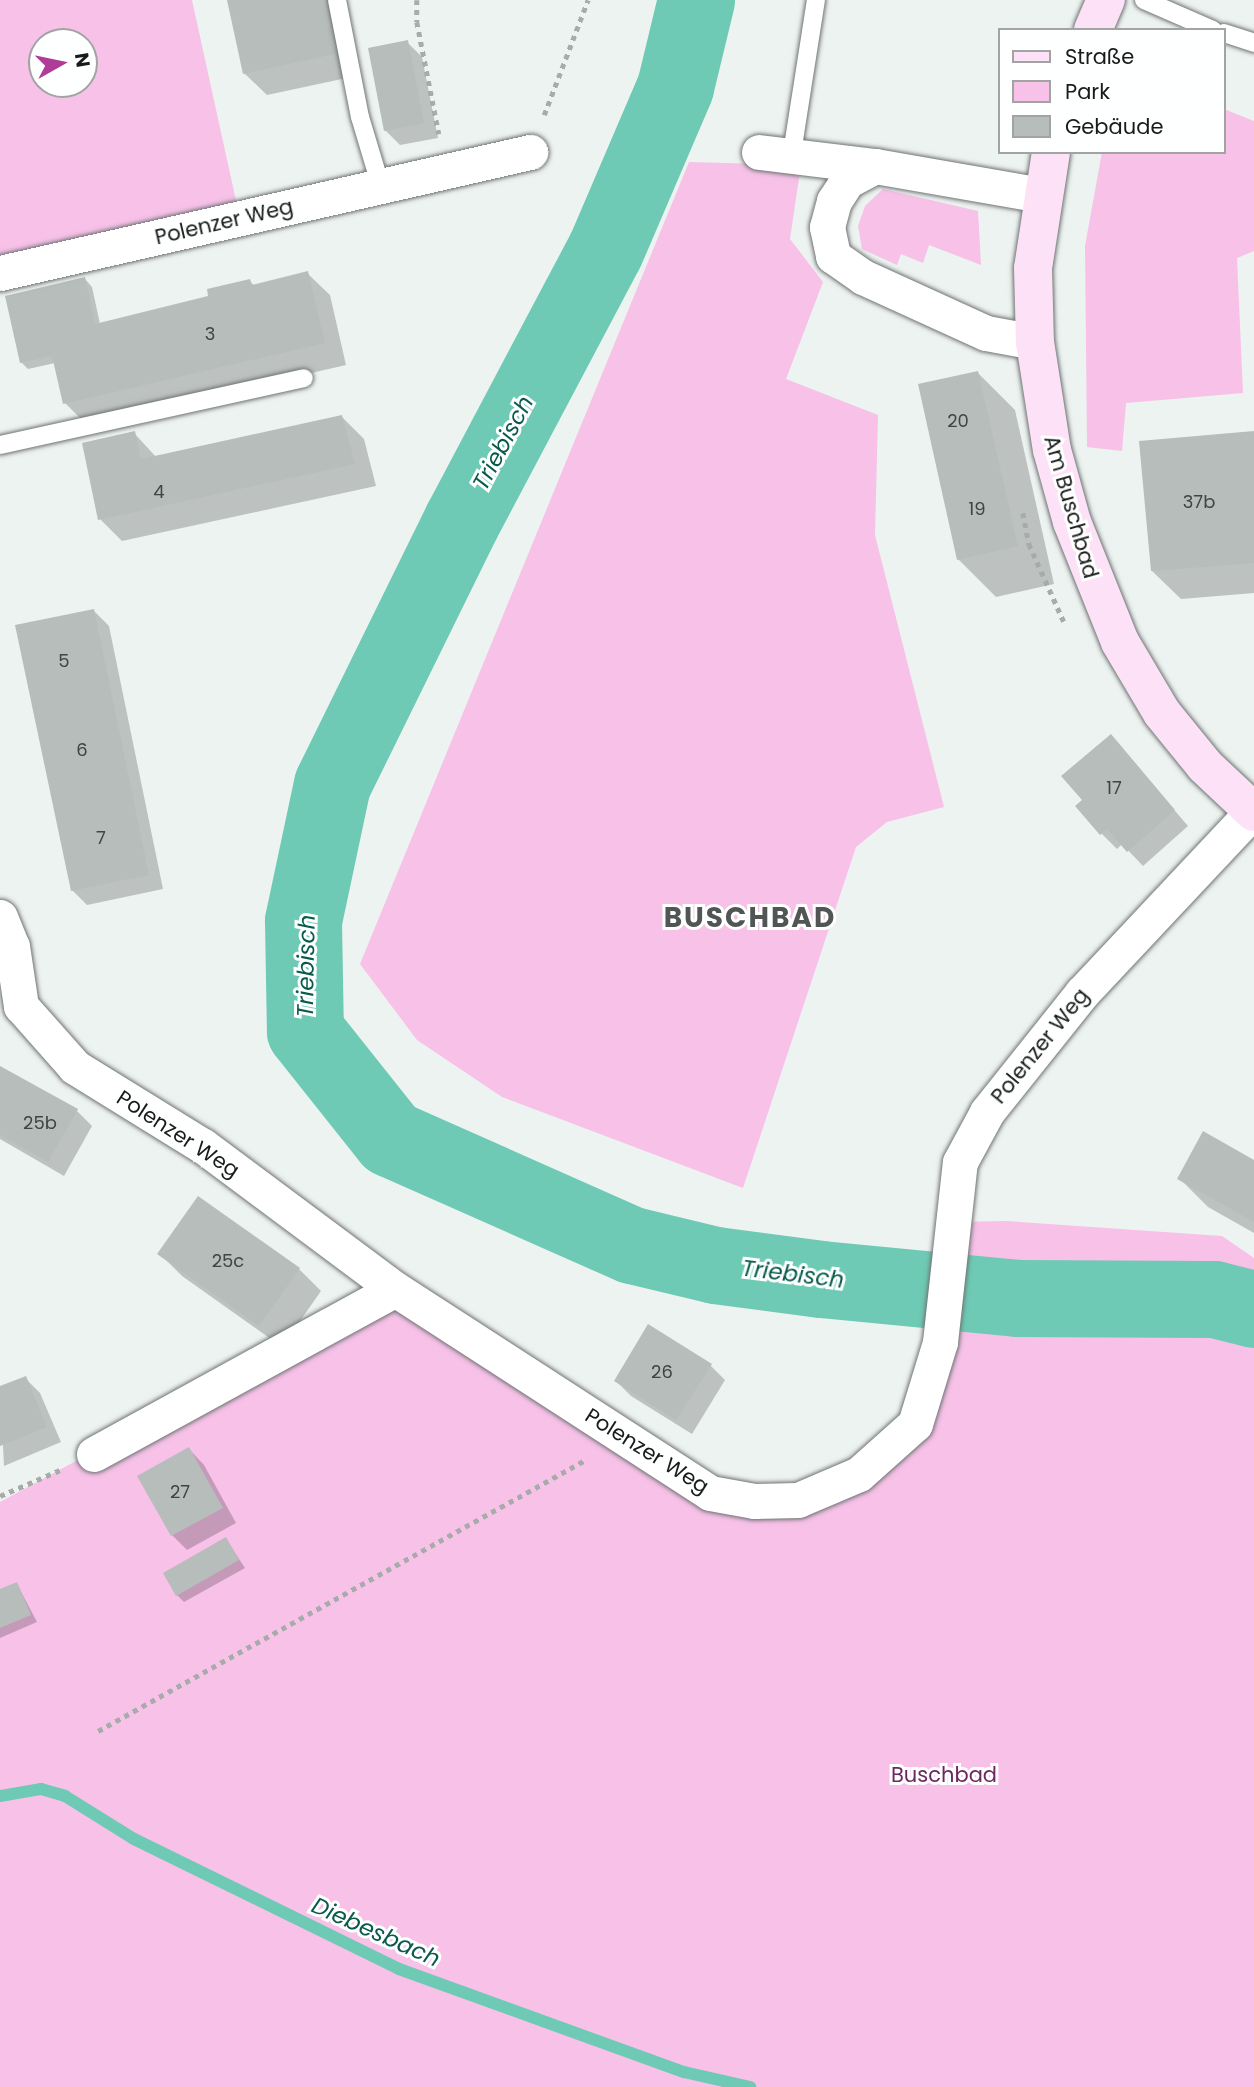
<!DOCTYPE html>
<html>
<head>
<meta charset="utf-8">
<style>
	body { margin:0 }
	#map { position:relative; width:1254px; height:2087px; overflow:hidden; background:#edf3f1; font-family:Poppins,sans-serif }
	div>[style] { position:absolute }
	.green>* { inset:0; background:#f7c1e8 }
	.shadow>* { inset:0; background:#0003 }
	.stream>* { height:12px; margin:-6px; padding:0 6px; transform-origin:6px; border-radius:6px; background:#6ecab4 }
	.river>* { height:77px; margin:-38.5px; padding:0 38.5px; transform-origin:38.5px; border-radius:38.5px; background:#6ecab4 }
	.building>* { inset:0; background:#b7bdbb }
	.path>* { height:4.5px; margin-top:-2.25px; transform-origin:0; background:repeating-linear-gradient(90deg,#a7acab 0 5px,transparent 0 10px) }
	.roads { filter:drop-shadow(0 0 2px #6f7473) drop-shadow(0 0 2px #6f7473) }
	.service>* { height:18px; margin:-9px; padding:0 9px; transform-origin:9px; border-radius:9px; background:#fff }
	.minor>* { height:35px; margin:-17.5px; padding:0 17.5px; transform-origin:17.5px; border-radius:17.5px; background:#fff }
	.secondary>* { height:38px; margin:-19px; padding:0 19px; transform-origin:19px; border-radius:19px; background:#fde1f6 }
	span { translate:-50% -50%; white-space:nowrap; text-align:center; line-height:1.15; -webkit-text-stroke:6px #feffff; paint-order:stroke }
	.number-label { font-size:18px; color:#404443 }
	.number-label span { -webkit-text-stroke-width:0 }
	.street-label { font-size:21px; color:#191b1b }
	.park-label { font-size:21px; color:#6f2760 }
	.water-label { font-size:23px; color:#0a5a4b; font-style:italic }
	.district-label { font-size:28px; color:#515554; font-weight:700; letter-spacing:2px }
	.legend { position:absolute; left:998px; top:28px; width:228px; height:126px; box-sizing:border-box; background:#feffff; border:2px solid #a2a4a4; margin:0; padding:9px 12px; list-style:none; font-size:21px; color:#191b1b }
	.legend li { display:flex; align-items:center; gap:14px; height:35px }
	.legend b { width:35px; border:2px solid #a2a4a4 }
	.north { position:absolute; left:28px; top:28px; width:70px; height:70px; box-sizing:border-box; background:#feffff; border:2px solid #a2a4a4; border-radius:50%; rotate:81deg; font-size:19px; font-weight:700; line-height:28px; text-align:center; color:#191b1b }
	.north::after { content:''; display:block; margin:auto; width:24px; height:32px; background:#af3d98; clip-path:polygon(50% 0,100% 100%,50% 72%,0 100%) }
</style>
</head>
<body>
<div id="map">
	<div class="green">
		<div style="clip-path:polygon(evenodd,0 0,192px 0,240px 219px,0 273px,0 0,42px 42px,84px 42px,84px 84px,42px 84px,42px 42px)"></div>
		<div style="clip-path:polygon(1224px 109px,1254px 121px,1254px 251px,1237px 258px,1243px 393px,1126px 403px,1122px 451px,1087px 447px,1085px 246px,1102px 152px,1224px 152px)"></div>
		<div style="clip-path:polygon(689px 162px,801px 165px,790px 239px,823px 282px,786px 379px,878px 415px,875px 535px,944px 807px,887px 822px,856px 847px,743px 1188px,502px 1097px,417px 1040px,360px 964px)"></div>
		<div style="clip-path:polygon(883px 189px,978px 211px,981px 265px,929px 245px,923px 263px,901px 254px,897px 265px,862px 249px,858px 226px,865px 206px)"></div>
		<div style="clip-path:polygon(1006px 1221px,1222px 1236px,1254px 1258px,1254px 2087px,0 2087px,0 1502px,395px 1289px,709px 1493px,798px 1500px,915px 1424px,956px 1222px)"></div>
	</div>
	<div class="shadow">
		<div style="clip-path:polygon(229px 0,340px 0,356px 76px,267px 95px,244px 73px)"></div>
		<div style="clip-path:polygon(407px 42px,422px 57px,438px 138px,400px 145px,385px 130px)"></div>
		<div style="clip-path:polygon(307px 273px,330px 295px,346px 365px,87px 425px,65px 403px,55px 363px,28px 369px,21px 362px,85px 279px,92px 287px,100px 324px,210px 297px,249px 281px,255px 286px)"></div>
		<div style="clip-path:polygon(978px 373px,1015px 410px,1054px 584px,996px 597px,958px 559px)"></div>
		<div style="clip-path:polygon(342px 417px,364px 439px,376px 486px,122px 541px,100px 519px,134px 433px,157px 458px)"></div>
		<div style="clip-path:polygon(1254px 433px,1254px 593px,1181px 599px,1152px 571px)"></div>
		<div style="clip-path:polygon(94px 611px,109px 626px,163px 889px,87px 905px,72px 890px)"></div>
		<div style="clip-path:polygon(1111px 736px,1188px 826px,1143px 866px,1122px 844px,1117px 849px,1102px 834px,1084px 800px)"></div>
		<div style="clip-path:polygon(0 1068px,77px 1111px,92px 1126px,64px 1176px,0 1139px)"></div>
		<div style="clip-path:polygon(1254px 1163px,1254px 1233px,1208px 1207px,1179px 1178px)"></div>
		<div style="clip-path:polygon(159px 1253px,299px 1269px,321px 1291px,282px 1347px,182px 1276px)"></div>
		<div style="clip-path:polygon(710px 1365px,725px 1380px,692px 1434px,631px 1396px,616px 1381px)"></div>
		<div style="clip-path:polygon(25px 1378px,40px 1393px,61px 1442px,4px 1466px,0 1388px)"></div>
		<div style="clip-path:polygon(189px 1449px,204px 1465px,236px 1523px,187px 1550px,172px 1535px)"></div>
		<div style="clip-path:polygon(226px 1539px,245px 1568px,184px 1602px,177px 1595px)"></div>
		<div style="clip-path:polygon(17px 1584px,37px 1622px,0 1638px,0 1591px)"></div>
	</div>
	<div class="stream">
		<div style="left:0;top:1796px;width:42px;rotate:-9.7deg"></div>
		<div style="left:41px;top:1789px;width:25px;rotate:16deg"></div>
		<div style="left:65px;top:1796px;width:81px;rotate:31.9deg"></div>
		<div style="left:134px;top:1839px;width:295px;rotate:26.1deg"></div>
		<div style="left:399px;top:1969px;width:303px;rotate:19.9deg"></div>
		<div style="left:684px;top:2072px;width:68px;rotate:12.8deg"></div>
	</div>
	<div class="river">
		<div style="left:696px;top:0;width:89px;rotate:103.6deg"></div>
		<div style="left:675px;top:87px;width:177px;rotate:113.2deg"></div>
		<div style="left:605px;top:250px;width:306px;rotate:117.9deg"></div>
		<div style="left:462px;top:520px;width:294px;rotate:116.2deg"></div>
		<div style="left:332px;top:784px;width:140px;rotate:102deg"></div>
		<div style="left:303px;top:921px;width:110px;rotate:89deg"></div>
		<div style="left:305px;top:1031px;width:137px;rotate:51.5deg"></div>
		<div style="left:390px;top:1138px;width:265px;rotate:23.9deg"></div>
		<div style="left:632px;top:1245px;width:85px;rotate:13.5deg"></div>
		<div style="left:715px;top:1265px;width:107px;rotate:7.5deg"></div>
		<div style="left:821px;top:1279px;width:197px;rotate:5.5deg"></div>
		<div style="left:1017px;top:1298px;width:197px;rotate:0.3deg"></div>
		<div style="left:1214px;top:1299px;width:41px;rotate:14deg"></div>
	</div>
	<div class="building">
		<div style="clip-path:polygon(227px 0,323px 0,335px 54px,243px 74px)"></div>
		<div style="clip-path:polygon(408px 40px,424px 123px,384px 131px,368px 48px)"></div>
		<div style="clip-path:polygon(308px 271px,325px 343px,63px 404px,52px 356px,20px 363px,5px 296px,85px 277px,95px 324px,208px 296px,207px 289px,250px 279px,252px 285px)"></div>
		<div style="clip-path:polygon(978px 371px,1018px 546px,957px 560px,918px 384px)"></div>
		<div style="clip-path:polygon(342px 415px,355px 464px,98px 520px,82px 443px,135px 431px,141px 459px)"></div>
		<div style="clip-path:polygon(1254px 431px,1254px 563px,1151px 571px,1139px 441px)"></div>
		<div style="clip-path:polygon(94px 609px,149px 875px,71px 891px,15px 625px)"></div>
		<div style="clip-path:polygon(1111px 734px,1175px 810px,1127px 852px,1107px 829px,1100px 835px,1075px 806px,1082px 800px,1061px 776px)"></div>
		<div style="clip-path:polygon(0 1066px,78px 1109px,48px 1162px,0 1135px)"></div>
		<div style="clip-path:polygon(1203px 1131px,1254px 1160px,1254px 1222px,1177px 1179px)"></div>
		<div style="clip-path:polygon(198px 1196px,300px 1268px,259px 1326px,157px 1254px)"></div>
		<div style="clip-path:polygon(648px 1324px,712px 1364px,676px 1420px,614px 1381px)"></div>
		<div style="clip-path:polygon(26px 1376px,47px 1427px,0 1446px,0 1386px)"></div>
		<div style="clip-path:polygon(189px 1447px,223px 1508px,171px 1536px,137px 1476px)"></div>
		<div style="clip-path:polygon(226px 1537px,239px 1560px,176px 1596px,163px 1573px)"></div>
		<div style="clip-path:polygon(17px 1582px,31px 1615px,0 1628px,0 1589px)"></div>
	</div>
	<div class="path">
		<div style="left:417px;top:0;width:22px;rotate:90deg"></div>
		<div style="left:417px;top:22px;width:114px;rotate:78.9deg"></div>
		<div style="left:544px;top:115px;width:123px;rotate:-69.1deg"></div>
		<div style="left:1023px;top:513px;width:32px;rotate:79deg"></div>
		<div style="left:1029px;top:544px;width:85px;rotate:65.8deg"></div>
		<div style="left:0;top:1496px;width:65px;rotate:-23.4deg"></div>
		<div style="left:98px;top:1731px;width:560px;rotate:-29.08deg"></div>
	</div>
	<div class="roads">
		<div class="service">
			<div style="left:337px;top:0;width:119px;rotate:78.9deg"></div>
			<div style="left:360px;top:117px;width:73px;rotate:73.3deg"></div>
			<div style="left:1144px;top:0;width:75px;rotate:23.5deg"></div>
			<div style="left:1224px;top:33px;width:32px;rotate:18deg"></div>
			<div style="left:792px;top:153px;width:155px;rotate:-81.1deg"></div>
			<div style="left:0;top:445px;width:311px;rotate:-12.4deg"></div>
		</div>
		<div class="minor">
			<div style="left:759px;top:152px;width:117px;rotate:6.9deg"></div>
			<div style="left:875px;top:166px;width:169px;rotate:9.9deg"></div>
			<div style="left:875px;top:166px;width:32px;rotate:152deg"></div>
			<div style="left:847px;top:181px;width:24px;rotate:123deg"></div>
			<div style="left:834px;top:201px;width:27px;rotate:105deg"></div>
			<div style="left:827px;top:227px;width:30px;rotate:78deg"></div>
			<div style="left:833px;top:256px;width:37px;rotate:35deg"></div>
			<div style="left:863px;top:277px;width:135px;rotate:24.5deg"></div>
			<div style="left:986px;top:333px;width:50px;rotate:10.4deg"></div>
			<div style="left:0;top:273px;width:544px;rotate:-12.86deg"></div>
			<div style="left:0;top:917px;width:31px;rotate:68deg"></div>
			<div style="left:12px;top:946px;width:61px;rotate:81.5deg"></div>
			<div style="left:21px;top:1006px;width:81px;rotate:48.5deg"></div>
			<div style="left:75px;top:1067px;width:150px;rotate:31.7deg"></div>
			<div style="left:203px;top:1146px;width:239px;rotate:36.7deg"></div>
			<div style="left:395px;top:1289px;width:375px;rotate:32.9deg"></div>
			<div style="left:710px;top:1493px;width:45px;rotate:10.3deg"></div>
			<div style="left:754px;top:1501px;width:44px;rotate:-1.3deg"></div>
			<div style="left:798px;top:1500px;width:66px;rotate:-23.1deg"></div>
			<div style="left:859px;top:1474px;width:75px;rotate:-41.8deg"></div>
			<div style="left:915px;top:1424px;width:86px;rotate:-73deg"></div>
			<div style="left:940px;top:1342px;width:181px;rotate:-83.7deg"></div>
			<div style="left:960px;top:1162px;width:57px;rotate:-61.6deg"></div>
			<div style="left:987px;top:1112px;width:152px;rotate:-51.4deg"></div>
			<div style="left:1082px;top:993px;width:250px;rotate:-46.8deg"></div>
			<div style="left:94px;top:1454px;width:343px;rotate:-28.7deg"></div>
		</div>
		<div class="secondary">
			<div style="left:1093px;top:30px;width:33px;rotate:-67deg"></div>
			<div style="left:1051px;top:152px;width:117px;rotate:98.8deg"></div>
			<div style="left:1033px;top:268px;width:74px;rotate:88.5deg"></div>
			<div style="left:1035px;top:342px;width:109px;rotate:81.1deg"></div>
			<div style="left:1052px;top:450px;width:75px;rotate:74.5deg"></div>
			<div style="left:1072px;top:522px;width:129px;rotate:68.2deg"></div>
			<div style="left:1120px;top:642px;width:82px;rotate:59.4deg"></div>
			<div style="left:1162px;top:713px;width:68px;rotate:50.9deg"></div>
			<div style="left:1205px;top:766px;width:67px;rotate:43.2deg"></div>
		</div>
	</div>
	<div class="number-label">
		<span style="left:210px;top:334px">3</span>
		<span style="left:958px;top:421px">20</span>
		<span style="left:159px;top:492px">4</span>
		<span style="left:1199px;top:502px">37b</span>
		<span style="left:977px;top:509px">19</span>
		<span style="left:64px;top:661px">5</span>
		<span style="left:82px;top:750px">6</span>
		<span style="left:1114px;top:788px">17</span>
		<span style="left:101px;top:838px">7</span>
		<span style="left:40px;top:1123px">25b</span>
		<span style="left:228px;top:1261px">25c</span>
		<span style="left:662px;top:1372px">26</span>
		<span style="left:180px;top:1492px">27</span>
	</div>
	<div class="street-label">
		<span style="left:224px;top:222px;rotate:-13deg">Polenzer Weg</span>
		<span style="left:1071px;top:507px;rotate:74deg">Am Buschbad</span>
		<span style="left:1040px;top:1046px;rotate:-51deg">Polenzer Weg</span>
		<span style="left:178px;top:1134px;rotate:33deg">Polenzer Weg</span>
		<span style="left:647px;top:1451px;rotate:32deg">Polenzer Weg</span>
	</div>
	<div class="park-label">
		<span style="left:944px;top:1775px">Buschbad</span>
	</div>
	<div class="water-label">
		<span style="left:503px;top:443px;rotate:-62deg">Triebisch</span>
		<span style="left:306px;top:966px;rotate:-89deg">Triebisch</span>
		<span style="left:793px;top:1274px;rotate:7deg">Triebisch</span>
		<span style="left:376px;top:1932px;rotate:24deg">Diebesbach</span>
	</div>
	<div class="district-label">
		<span style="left:750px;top:918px">BUSCHBAD</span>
	</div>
	<ul class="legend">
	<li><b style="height:9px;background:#fde1f6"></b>Straße</li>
	<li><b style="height:19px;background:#f7c1e8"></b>Park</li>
	<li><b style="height:19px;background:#b7bdbb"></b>Gebäude</li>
	</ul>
	<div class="north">N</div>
</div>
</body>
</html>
